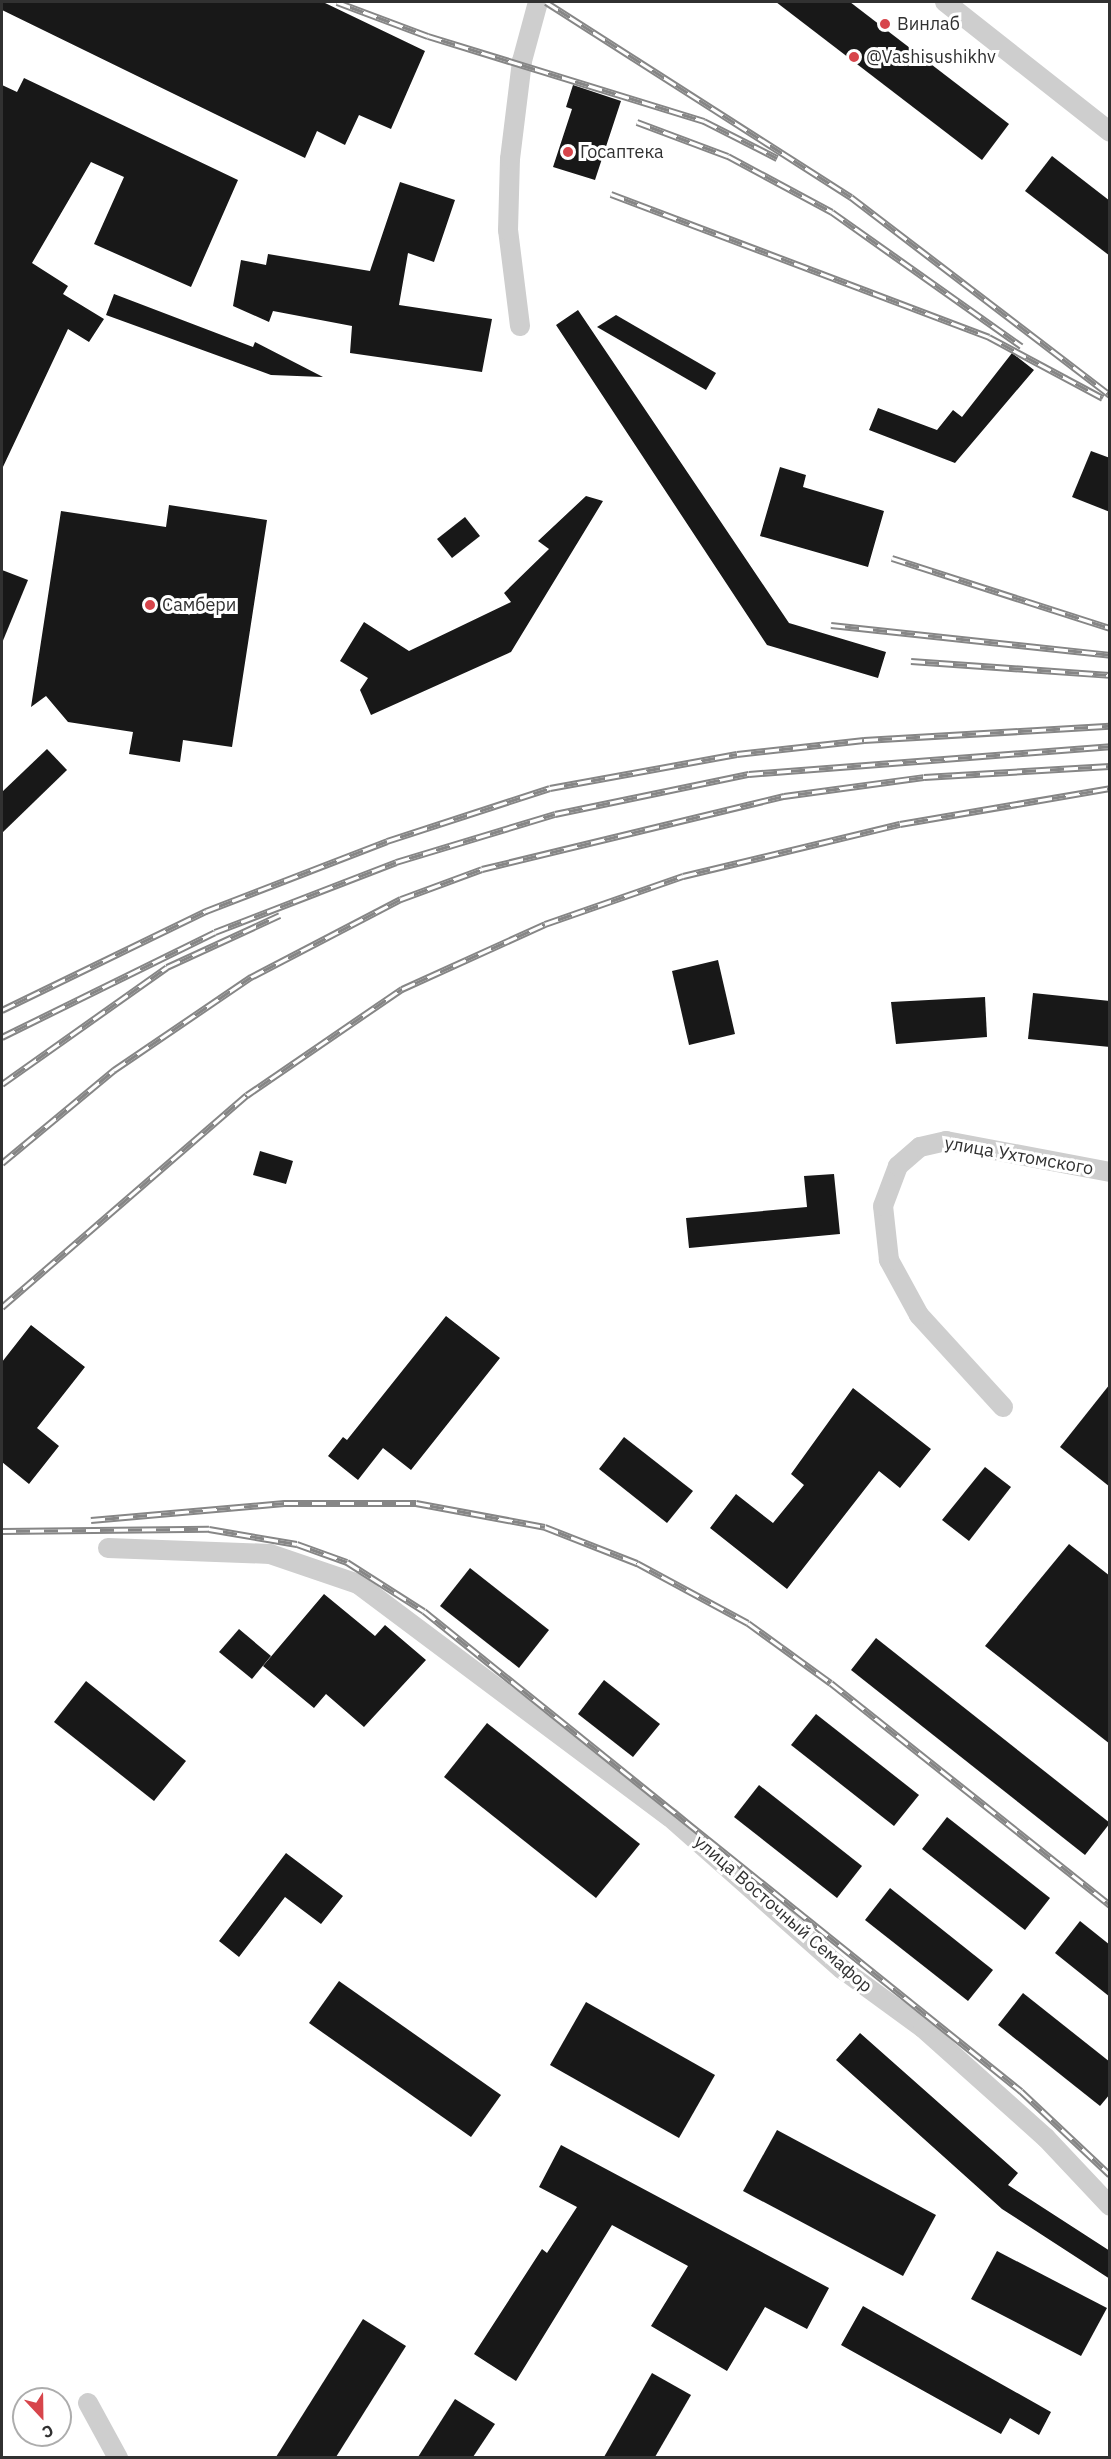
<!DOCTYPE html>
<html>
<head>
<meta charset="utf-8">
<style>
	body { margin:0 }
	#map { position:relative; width:1111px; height:2459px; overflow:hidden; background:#fff; font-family:"IBM Plex Sans",sans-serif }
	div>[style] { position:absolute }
	.building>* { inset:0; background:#181818 }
	.street>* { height:20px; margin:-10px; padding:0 10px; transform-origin:10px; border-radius:10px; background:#cecece }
	.rail>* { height:7px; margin-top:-3.5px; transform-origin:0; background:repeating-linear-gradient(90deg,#fff 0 14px,#868686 0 28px); box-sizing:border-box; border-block:2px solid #868686 }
	.dots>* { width:16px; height:16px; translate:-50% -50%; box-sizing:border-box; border:3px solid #fff; border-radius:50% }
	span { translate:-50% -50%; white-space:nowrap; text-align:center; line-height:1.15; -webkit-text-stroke:6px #fff; paint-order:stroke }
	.poi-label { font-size:18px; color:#313131 }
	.left { translate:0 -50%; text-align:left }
	.street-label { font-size:18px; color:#313131 }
	.frame { position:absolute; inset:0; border:3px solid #313131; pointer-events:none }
	.north { position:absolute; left:12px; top:2387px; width:60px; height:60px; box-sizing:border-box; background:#fff; border:2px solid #adadad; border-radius:50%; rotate:158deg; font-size:16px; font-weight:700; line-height:24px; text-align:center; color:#313131 }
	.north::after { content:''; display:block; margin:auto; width:21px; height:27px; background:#d7454b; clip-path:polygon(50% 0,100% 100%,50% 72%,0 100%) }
</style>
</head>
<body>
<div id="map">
	<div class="building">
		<div style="clip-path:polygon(2px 2px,323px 2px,425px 51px,391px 129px,359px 115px,345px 145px,317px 131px,305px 158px,2px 10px)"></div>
		<div style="clip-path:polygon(776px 2px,850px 2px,1009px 124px,982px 160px)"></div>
		<div style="clip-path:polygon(24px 78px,238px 180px,191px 287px,94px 244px,124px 177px,91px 162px,32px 263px,68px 286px,63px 294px,104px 319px,89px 342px,68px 329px,2px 469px,2px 85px,17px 92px)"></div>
		<div style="clip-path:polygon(573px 85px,621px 101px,595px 180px,553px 167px,572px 109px,566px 107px)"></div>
		<div style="clip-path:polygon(1052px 156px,1110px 201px,1110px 256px,1025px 191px)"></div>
		<div style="clip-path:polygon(400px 182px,455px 200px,434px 262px,408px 253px,399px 305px,492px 319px,482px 372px,350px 353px,352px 326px,273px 311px,269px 322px,233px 306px,241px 260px,266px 265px,268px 254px,370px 271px)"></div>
		<div style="clip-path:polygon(114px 294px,253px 347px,255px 342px,323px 377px,271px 375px,106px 315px)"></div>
		<div style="clip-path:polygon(578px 310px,789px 623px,886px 652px,878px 678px,767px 645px,556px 325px)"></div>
		<div style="clip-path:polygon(616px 315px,716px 373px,706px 390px,597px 327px)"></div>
		<div style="clip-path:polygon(1012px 353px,1034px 370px,955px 463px,869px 430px,878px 408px,937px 430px,953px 410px,962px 417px)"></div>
		<div style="clip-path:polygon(1091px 451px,1110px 458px,1110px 512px,1072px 497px)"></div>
		<div style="clip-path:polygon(780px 467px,806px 475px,803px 487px,884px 511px,868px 567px,760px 536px)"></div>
		<div style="clip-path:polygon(586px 496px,603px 501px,511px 652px,371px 715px,360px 690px,368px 678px,340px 661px,364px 622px,409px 651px,511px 602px,504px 593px,549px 549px,538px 541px)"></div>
		<div style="clip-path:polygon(169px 505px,267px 520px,232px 747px,183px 740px,180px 762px,129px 754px,133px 732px,68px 722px,46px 696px,31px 707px,61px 511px,166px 527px)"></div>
		<div style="clip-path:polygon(465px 517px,480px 536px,452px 558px,437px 539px)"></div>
		<div style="clip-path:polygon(2px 570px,28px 580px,2px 643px)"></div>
		<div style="clip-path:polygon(47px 749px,67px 770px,2px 833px,2px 792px)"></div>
		<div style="clip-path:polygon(718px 960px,735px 1034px,689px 1045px,672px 971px)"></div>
		<div style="clip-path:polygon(1033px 993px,1110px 1001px,1110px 1047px,1028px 1039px)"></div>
		<div style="clip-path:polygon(985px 997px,987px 1037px,896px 1044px,891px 1002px)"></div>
		<div style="clip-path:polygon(260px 1151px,293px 1161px,286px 1184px,253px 1175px)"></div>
		<div style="clip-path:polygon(834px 1174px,840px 1234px,689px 1248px,686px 1218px,807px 1207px,804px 1176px)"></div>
		<div style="clip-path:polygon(446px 1316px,500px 1358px,411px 1470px,383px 1448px,358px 1480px,328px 1456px,343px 1437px,347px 1440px)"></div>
		<div style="clip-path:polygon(31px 1325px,85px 1367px,37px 1428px,59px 1446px,29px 1484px,2px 1462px,2px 1362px)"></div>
		<div style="clip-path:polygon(1110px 1384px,1110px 1487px,1060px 1447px)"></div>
		<div style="clip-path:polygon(853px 1388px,931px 1449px,900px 1488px,879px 1471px,787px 1589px,710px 1528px,736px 1494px,773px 1523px,804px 1485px,791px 1474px)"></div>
		<div style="clip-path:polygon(624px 1437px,693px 1491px,667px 1523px,599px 1469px)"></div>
		<div style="clip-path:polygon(985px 1467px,1011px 1487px,969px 1541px,942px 1520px)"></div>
		<div style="clip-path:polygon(1069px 1544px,1110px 1576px,1110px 1744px,985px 1646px)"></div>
		<div style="clip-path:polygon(470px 1568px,549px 1630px,519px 1668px,440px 1606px)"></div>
		<div style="clip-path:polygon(324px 1594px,375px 1636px,385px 1625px,426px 1660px,364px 1727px,326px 1694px,314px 1708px,263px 1666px)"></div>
		<div style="clip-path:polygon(239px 1629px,271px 1656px,252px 1679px,219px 1652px)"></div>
		<div style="clip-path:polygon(876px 1638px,1110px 1823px,1085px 1855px,851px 1670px)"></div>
		<div style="clip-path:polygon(604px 1680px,660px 1724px,633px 1757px,578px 1714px)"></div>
		<div style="clip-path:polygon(86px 1681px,186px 1761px,154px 1801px,54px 1722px)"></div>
		<div style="clip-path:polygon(816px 1714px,919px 1795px,894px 1826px,791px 1745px)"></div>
		<div style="clip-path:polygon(487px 1723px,640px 1844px,596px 1898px,444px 1777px)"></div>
		<div style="clip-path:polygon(759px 1785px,862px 1866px,837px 1898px,734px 1817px)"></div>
		<div style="clip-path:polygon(947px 1817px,1050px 1898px,1025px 1930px,922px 1849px)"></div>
		<div style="clip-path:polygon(286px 1853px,343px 1896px,321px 1924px,285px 1897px,239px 1957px,219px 1941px)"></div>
		<div style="clip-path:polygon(890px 1888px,993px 1970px,968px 2001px,865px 1920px)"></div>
		<div style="clip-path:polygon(1080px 1921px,1110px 1945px,1110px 1997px,1055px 1953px)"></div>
		<div style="clip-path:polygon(339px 1981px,501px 2095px,471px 2137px,309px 2023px)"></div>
		<div style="clip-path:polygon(1023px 1993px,1110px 2062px,1110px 2094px,1100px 2106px,998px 2025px)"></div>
		<div style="clip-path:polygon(586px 2002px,715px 2075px,679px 2138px,550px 2065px)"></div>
		<div style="clip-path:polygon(860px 2033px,1018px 2173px,1008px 2185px,1110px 2251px,1110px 2279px,1002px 2209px,836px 2060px)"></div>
		<div style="clip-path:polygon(777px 2130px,936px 2215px,903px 2276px,743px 2191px)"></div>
		<div style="clip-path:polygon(561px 2145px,829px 2288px,807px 2329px,765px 2307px,727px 2371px,651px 2326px,688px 2266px,612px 2225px,516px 2381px,474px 2354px,542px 2249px,547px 2253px,577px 2207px,539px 2187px)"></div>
		<div style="clip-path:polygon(997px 2251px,1107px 2308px,1081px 2356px,971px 2299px)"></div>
		<div style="clip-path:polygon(863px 2306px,1051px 2412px,1039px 2435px,1010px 2418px,1001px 2434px,841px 2345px)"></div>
		<div style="clip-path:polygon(363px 2319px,406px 2346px,336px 2457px,276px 2457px)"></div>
		<div style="clip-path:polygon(652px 2373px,691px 2395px,655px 2457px,604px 2457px)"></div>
		<div style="clip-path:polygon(455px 2399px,495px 2424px,473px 2457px,418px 2457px)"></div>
	</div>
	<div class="street">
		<div style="left:945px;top:2px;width:210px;rotate:38.2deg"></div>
		<div style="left:520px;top:326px;width:97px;rotate:-97.1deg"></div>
		<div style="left:508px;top:230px;width:71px;rotate:-88.4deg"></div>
		<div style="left:510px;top:159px;width:99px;rotate:-83deg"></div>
		<div style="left:522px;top:61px;width:61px;rotate:-74.8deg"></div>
		<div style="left:1003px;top:1407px;width:125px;rotate:-132.4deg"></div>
		<div style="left:919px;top:1315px;width:63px;rotate:-118.6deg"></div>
		<div style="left:889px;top:1260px;width:54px;rotate:-96.3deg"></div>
		<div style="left:883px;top:1206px;width:43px;rotate:-69.4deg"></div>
		<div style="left:898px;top:1166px;width:29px;rotate:-41deg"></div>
		<div style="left:920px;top:1147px;width:27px;rotate:-13deg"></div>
		<div style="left:946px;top:1141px;width:167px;rotate:10.7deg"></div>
		<div style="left:108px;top:1548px;width:162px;rotate:2.1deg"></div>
		<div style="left:270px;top:1554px;width:93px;rotate:18.8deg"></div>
		<div style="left:358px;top:1584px;width:389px;rotate:36.8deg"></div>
		<div style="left:670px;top:1817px;width:230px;rotate:41.5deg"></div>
		<div style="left:842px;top:1969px;width:100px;rotate:36.1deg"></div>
		<div style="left:923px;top:2028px;width:165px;rotate:41.8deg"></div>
		<div style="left:1046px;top:2138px;width:93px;rotate:46.7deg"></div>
		<div style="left:88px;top:2403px;width:63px;rotate:61.4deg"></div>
	</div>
	<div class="rail">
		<div style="left:337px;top:2px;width:97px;rotate:20.5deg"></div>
		<div style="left:428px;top:36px;width:289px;rotate:17.1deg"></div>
		<div style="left:704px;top:121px;width:82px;rotate:26.9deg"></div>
		<div style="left:546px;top:2px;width:362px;rotate:32.6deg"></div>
		<div style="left:851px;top:197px;width:326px;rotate:37.4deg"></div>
		<div style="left:637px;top:122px;width:97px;rotate:20.5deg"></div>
		<div style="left:728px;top:156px;width:118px;rotate:28.3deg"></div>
		<div style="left:832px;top:212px;width:232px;rotate:35.3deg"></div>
		<div style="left:611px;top:194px;width:404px;rotate:20.7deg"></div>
		<div style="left:989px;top:337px;width:129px;rotate:28.2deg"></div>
		<div style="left:892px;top:558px;width:229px;rotate:17.8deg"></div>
		<div style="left:831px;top:625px;width:281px;rotate:6.1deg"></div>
		<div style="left:911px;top:661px;width:199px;rotate:4deg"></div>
		<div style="left:2px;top:1010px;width:227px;rotate:-25.9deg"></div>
		<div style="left:206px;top:911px;width:194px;rotate:-21.1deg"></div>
		<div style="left:387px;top:841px;width:171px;rotate:-18deg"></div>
		<div style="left:550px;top:788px;width:190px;rotate:-10.3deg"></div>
		<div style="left:737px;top:754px;width:128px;rotate:-6.3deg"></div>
		<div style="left:864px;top:740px;width:246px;rotate:-3.3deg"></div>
		<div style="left:2px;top:1037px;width:237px;rotate:-26.2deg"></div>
		<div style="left:215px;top:932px;width:194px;rotate:-21.1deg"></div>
		<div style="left:396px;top:862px;width:166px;rotate:-16.8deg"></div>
		<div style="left:555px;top:814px;width:198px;rotate:-11.7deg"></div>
		<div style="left:749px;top:774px;width:362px;rotate:-4.4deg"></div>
		<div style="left:2px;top:1084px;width:202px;rotate:-35.3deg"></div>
		<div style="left:167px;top:967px;width:124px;rotate:-24.7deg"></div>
		<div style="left:2px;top:1163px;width:146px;rotate:-39.7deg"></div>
		<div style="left:114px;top:1070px;width:166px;rotate:-34.2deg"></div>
		<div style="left:251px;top:977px;width:169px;rotate:-27.5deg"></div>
		<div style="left:401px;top:899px;width:86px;rotate:-20.3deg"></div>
		<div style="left:482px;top:869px;width:311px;rotate:-13.6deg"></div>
		<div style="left:784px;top:796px;width:141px;rotate:-7.7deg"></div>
		<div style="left:924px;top:777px;width:186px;rotate:-3.4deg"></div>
		<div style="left:2px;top:1307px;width:324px;rotate:-40.9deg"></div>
		<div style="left:247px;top:1095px;width:188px;rotate:-34.4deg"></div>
		<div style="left:402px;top:989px;width:157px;rotate:-24.4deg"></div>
		<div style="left:545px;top:924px;width:146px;rotate:-19.2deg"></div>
		<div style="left:683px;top:876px;width:223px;rotate:-13.5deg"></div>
		<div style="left:900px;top:824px;width:213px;rotate:-9.7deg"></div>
		<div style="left:91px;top:1520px;width:194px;rotate:-5deg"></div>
		<div style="left:284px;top:1503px;width:132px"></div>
		<div style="left:416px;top:1503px;width:131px;rotate:10.5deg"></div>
		<div style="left:545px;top:1527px;width:99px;rotate:21.4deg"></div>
		<div style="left:637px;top:1563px;width:126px;rotate:28.4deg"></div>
		<div style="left:748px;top:1623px;width:102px;rotate:35.9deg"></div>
		<div style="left:831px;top:1683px;width:357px;rotate:38.5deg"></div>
		<div style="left:2px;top:1531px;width:207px;rotate:-0.6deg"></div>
		<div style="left:209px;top:1529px;width:89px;rotate:9.7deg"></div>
		<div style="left:297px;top:1544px;width:53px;rotate:19.8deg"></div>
		<div style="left:347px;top:1562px;width:91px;rotate:32.5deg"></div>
		<div style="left:424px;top:1611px;width:766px;rotate:38.8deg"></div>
		<div style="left:1021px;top:2091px;width:122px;rotate:43.3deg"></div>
	</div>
	<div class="dots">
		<div style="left:885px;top:24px;background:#d7454b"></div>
		<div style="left:854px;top:57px;background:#d7454b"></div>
		<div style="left:568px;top:152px;background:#d7454b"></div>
		<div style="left:150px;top:605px;background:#d7454b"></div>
	</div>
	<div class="poi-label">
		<span class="left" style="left:897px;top:24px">Винлаб</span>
		<span class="left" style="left:866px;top:57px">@Vashisushikhv</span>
		<span class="left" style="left:580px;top:152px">Госаптека</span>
		<span class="left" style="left:162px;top:605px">Самбери</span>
	</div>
	<div class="street-label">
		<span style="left:1019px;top:1156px;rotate:10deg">улица Ухтомского</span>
		<span style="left:783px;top:1914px;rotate:41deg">улица Восточный Семафор</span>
	</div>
	<div class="frame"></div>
	<div class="north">С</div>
</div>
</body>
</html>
